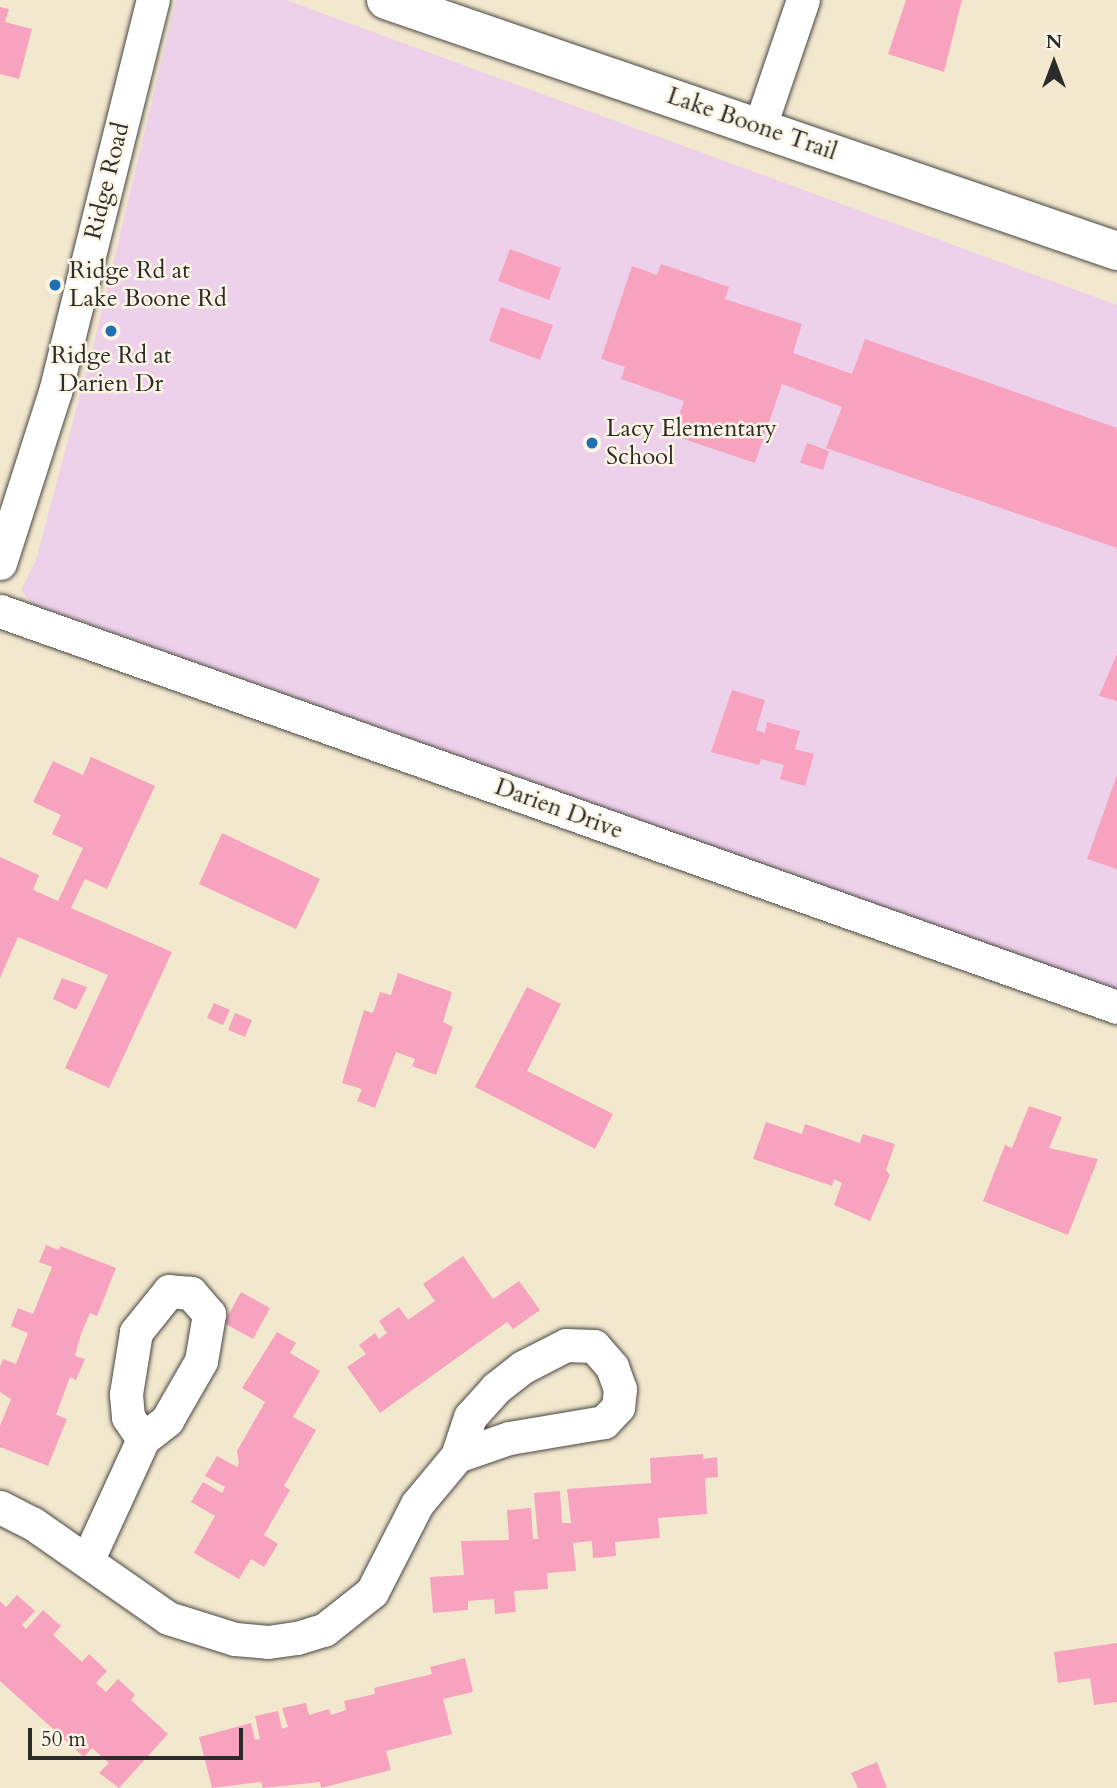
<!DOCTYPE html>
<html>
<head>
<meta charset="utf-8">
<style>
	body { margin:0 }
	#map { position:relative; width:1117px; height:1788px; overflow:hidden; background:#f2e8ce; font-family:Cardo,serif }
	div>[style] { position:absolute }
	.built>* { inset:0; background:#edd0e9 }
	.building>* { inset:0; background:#f7a3c0 }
	.roads { filter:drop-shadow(0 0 2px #494743) drop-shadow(0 0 2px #494743) }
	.minor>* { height:33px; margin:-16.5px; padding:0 16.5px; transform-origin:16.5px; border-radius:16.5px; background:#fff }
	.major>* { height:38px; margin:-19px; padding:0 19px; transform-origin:19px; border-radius:19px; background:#fff }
	.dots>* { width:19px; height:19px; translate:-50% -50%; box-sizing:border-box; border:4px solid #fcf5e5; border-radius:50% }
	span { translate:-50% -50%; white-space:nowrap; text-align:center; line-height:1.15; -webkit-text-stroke:5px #fcf5e5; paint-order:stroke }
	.street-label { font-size:24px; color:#2b2b2b }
	.poi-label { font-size:24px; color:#2b2b2b }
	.left { translate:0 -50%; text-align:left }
	.north { position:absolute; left:1019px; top:28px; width:70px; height:70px; -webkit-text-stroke:5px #fcf5e5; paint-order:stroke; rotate:0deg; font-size:19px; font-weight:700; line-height:28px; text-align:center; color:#2b2b2b }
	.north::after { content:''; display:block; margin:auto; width:24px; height:32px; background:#2b2b2b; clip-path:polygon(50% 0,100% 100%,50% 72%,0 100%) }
	.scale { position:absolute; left:28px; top:1728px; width:215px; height:32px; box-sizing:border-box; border:4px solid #2b2b2b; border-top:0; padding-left:9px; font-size:21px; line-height:24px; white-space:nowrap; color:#2b2b2b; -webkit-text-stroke:5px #fcf5e5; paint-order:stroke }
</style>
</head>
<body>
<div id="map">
	<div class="built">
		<div style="clip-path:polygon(176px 0,286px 0,1117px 305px,1117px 990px,31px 603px,21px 590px,36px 560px,98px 327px)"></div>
	</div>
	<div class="building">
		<div style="clip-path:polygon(906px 0,962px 0,944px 72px,888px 54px)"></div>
		<div style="clip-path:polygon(0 7px,9px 9px,5px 22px,32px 29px,19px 79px,0 74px)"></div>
		<div style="clip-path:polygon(510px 249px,561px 268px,549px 300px,498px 281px)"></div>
		<div style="clip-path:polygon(661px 264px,729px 287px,725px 299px,802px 324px,793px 353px,852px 374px,865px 339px,1117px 428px,1117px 548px,826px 448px,842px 407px,782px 384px,755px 463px,672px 435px,684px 401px,621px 379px,625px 367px,601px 359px,632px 266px,657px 275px)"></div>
		<div style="clip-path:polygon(501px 307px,553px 325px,540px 360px,489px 341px)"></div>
		<div style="clip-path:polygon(807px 443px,829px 451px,823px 470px,800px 463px)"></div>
		<div style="clip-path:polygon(1117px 654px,1117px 701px,1099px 696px)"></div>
		<div style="clip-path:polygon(732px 690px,765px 700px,756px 730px,765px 733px,767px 722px,800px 731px,795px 749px,814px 754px,805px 786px,780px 779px,784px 765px,761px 759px,759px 765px,711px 752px)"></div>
		<div style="clip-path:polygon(91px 757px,155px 786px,107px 889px,85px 879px,71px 908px,172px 952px,109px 1088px,65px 1068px,108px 975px,18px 937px,0 978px,0 857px,39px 875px,33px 890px,58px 901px,83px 848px,52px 834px,61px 815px,33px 802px,53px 761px,83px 775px)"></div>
		<div style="clip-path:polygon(1117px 775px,1117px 869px,1087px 859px)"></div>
		<div style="clip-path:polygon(222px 833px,320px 879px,296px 929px,199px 884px)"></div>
		<div style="clip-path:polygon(398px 973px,452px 992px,443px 1022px,453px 1027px,436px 1075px,412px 1066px,415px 1059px,396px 1052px,375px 1108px,357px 1101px,362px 1089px,342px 1083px,364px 1010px,373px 1013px,380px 992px,391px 995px)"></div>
		<div style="clip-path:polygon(62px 978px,87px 987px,76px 1010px,53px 999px)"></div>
		<div style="clip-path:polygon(527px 987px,561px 1004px,527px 1071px,613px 1114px,595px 1149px,475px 1087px)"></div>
		<div style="clip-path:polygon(214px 1003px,230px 1010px,223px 1025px,207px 1018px)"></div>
		<div style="clip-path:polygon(235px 1013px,252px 1020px,245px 1037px,228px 1030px)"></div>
		<div style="clip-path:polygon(1029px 1106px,1062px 1117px,1049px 1148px,1098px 1159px,1068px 1235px,983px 1201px,1005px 1145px,1012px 1148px)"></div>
		<div style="clip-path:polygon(766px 1122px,802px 1134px,805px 1124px,860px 1143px,863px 1134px,895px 1144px,886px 1170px,890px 1175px,870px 1221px,834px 1205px,842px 1183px,834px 1179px,832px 1186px,753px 1159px)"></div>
		<div style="clip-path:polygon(46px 1245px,59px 1250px,60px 1246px,116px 1268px,97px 1316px,90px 1313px,81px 1334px,75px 1356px,85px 1359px,76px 1380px,70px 1377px,56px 1415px,67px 1419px,48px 1466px,0 1447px,0 1426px,11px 1399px,0 1392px,0 1367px,3px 1359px,16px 1364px,28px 1333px,11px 1326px,18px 1308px,33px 1314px,52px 1267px,39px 1262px)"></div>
		<div style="clip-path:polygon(463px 1256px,493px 1299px,519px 1281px,540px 1310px,513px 1329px,507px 1322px,380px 1413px,347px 1367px,366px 1354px,359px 1345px,375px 1333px,379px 1339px,387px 1333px,379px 1321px,399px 1307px,408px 1320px,435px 1301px,423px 1284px)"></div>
		<div style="clip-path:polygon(241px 1292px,270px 1308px,253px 1339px,224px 1323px)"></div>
		<div style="clip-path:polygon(277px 1332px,296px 1343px,290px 1353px,320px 1371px,293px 1417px,316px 1430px,284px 1486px,290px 1490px,264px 1535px,278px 1544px,264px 1567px,251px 1559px,239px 1579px,194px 1553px,215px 1516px,191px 1502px,203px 1482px,222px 1493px,225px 1487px,205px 1476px,217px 1456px,237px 1467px,239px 1463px,237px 1451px,265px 1402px,242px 1388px)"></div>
		<div style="clip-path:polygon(703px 1454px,703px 1459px,717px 1457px,718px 1477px,705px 1478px,707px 1514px,658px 1518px,660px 1538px,615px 1542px,616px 1556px,593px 1558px,592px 1541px,573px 1543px,576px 1571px,547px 1573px,548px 1589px,514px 1591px,516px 1612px,495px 1614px,494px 1599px,468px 1601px,468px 1610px,433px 1613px,430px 1577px,464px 1575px,461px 1541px,509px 1540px,507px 1510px,531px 1508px,533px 1539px,538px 1539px,534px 1493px,560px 1491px,562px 1523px,571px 1523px,567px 1489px,651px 1483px,650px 1458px)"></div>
		<div style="clip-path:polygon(17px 1595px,35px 1611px,22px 1625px,26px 1629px,43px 1610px,61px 1626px,53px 1635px,82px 1662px,89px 1654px,107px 1671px,96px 1683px,106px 1692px,118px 1679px,135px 1695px,131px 1700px,168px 1734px,119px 1788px,99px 1773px,109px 1763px,92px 1748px,84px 1757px,0 1681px,0 1601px,6px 1607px)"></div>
		<div style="clip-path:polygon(1117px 1643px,1117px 1702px,1094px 1705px,1090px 1678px,1058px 1683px,1054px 1652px)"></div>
		<div style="clip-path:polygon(465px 1658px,473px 1692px,443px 1699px,452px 1734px,386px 1751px,391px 1770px,321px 1788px,320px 1782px,263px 1788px,261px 1782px,212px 1788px,199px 1737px,251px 1723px,255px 1740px,260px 1739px,255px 1716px,278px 1711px,282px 1729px,288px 1727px,282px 1708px,306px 1703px,309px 1715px,329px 1709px,331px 1715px,346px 1710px,344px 1701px,375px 1694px,374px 1688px,432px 1674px,430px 1667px)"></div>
		<div style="clip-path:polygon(877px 1762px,887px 1788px,858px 1788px,851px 1773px)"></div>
	</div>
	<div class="roads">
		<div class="minor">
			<div style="left:760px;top:126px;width:133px;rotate:-71.2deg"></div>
			<div style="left:0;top:563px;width:180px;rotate:-72.2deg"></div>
			<div style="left:55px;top:392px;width:404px;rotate:-76deg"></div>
			<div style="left:0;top:611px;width:1185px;rotate:19.52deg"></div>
			<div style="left:0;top:1507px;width:36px;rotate:27deg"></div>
			<div style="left:32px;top:1523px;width:166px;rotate:34.9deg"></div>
			<div style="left:168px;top:1618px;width:70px;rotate:17.4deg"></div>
			<div style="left:235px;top:1639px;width:33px;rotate:5deg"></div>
			<div style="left:268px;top:1642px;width:29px;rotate:-8deg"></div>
			<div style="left:297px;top:1638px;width:28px;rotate:-17deg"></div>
			<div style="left:324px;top:1630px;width:61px;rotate:-38.4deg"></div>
			<div style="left:372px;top:1592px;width:99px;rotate:-62.9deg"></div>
			<div style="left:417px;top:1504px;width:62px;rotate:-50.2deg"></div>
			<div style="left:457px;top:1456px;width:41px;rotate:-71.6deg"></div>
			<div style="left:470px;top:1417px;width:39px;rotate:-48deg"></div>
			<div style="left:496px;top:1388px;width:34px;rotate:-38deg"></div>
			<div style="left:523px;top:1367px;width:48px;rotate:-27.1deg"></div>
			<div style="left:566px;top:1345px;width:28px;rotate:2deg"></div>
			<div style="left:594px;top:1346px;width:28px;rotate:49deg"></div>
			<div style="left:612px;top:1367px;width:23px;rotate:70deg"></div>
			<div style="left:620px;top:1389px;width:18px;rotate:96deg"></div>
			<div style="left:618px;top:1407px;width:21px;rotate:133deg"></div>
			<div style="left:604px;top:1422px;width:96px;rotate:170.4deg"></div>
			<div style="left:509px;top:1438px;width:55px;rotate:160.9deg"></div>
			<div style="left:87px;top:1561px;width:134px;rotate:-65.3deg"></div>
			<div style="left:143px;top:1439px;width:31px;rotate:-38deg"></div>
			<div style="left:167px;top:1420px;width:68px;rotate:-60deg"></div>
			<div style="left:201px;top:1361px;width:48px;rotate:-80.3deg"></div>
			<div style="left:209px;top:1314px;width:28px;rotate:-131deg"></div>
			<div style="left:191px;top:1293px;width:22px;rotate:-175deg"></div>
			<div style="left:169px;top:1291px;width:53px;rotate:128.8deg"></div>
			<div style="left:136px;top:1332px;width:63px;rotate:99.2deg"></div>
			<div style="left:126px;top:1394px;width:23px;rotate:85deg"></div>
			<div style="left:128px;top:1417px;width:27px;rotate:56deg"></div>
		</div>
		<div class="major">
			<div style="left:386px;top:0;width:773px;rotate:18.95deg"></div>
		</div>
	</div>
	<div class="dots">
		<div style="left:55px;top:285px;background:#1f6fb2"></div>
		<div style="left:111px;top:331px;background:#1f6fb2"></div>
		<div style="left:592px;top:443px;background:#1f6fb2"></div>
	</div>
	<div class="street-label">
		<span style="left:752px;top:124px;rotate:19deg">Lake Boone Trail</span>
		<span style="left:107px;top:181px;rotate:-76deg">Ridge Road</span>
		<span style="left:559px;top:809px;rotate:20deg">Darien Drive</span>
	</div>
	<div class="poi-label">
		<span class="left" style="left:69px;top:285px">Ridge Rd at<br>Lake Boone Rd</span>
		<span style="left:111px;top:370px">Ridge Rd at<br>Darien Dr</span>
		<span class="left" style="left:606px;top:443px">Lacy Elementary<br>School</span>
	</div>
	<div class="north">N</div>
	<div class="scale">50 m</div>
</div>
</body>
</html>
